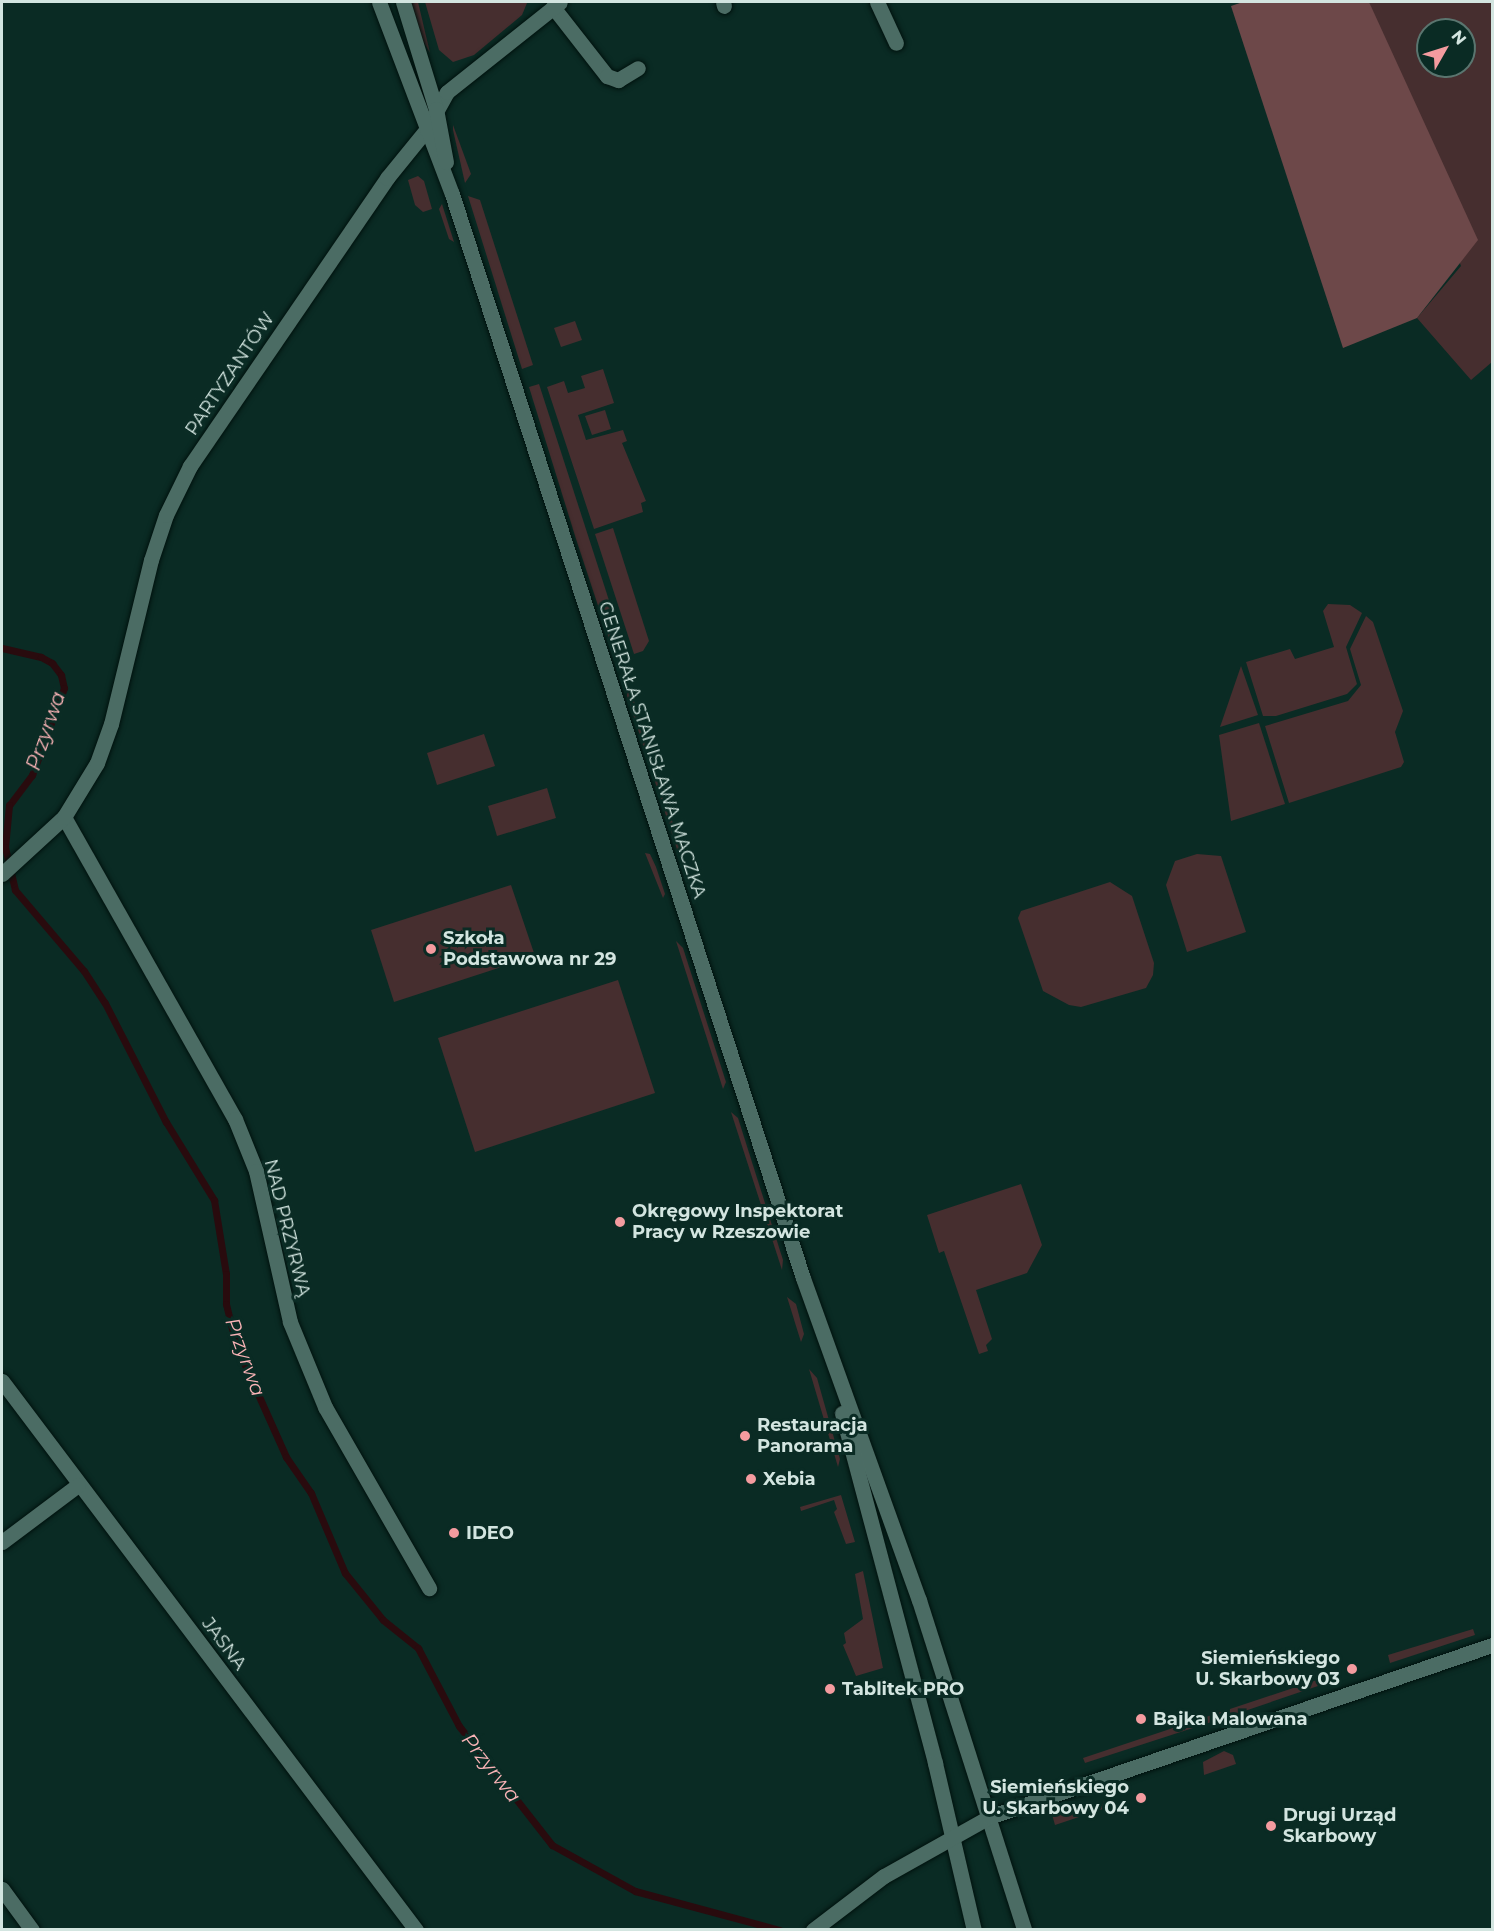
<!DOCTYPE html>
<html>
<head>
<meta charset="utf-8">
<style>
	body { margin:0 }
	#map { position:relative; width:1494px; height:1931px; overflow:hidden; background:#0a2b24; font-family:Montserrat,sans-serif }
	div>[style] { position:absolute }
	.green>* { inset:0; background:#462e2f }
	.forest>* { inset:0; background:#6d4849 }
	.stream>* { height:7px; margin:-3.5px; padding:0 3.5px; transform-origin:3.5px; border-radius:3.5px; background:#290b0e }
	.roads { filter:drop-shadow(0 0 2px #00120e) drop-shadow(0 0 2px #00120e) }
	.street>* { height:15px; margin:-7.5px; padding:0 7.5px; transform-origin:7.5px; border-radius:7.5px; background:#4b6c64 }
	.secondary>* { height:15px; margin:-7.5px; padding:0 7.5px; transform-origin:7.5px; border-radius:7.5px; background:#4b6c64 }
	.dots>* { width:16px; height:16px; translate:-50% -50%; box-sizing:border-box; border:3px solid #0a2b24; border-radius:50% }
	span { translate:-50% -50%; white-space:nowrap; text-align:center; line-height:1.15; -webkit-text-stroke:6px #0a2b24; paint-order:stroke }
	.street-label { font-size:18px; color:#d3e5e0 }
	.poi-label { font-size:18px; color:#d3e5e0; font-weight:700 }
	.left { translate:0 -50%; text-align:left }
	.right { translate:-100% -50%; text-align:right }
	.water-label { font-size:20px; color:#f9b3b6; font-style:italic }
	.frame { position:absolute; inset:0; border:3px solid #d3e5e0; pointer-events:none }
	.north { position:absolute; left:1416px; top:18px; width:60px; height:60px; box-sizing:border-box; background:#0a2b24; border:2px solid #5a756f; border-radius:50%; rotate:51deg; font-size:16px; font-weight:700; line-height:24px; text-align:center; color:#d3e5e0 }
	.north::after { content:''; display:block; margin:auto; width:21px; height:27px; background:#f49b9f; clip-path:polygon(50% 0,100% 100%,50% 72%,0 100%) }
</style>
</head>
<body>
<div id="map">
	<div class="green">
		<div style="clip-path:polygon(411px 2px,418px 2px,430px 53px,423px 41px)"></div>
		<div style="clip-path:polygon(425px 2px,527px 2px,527px 3px,522px 15px,474px 55px,453px 62px,439px 50px)"></div>
		<div style="clip-path:polygon(evenodd,1369px 2px,1492px 2px,1492px 362px,1471px 380px,1417px 318px,1461px 266px,1369px 2px,1428px 30px,1464px 30px,1464px 66px,1428px 66px,1428px 30px)"></div>
		<div style="clip-path:polygon(453px 125px,471px 174px,465px 183px,453px 130px)"></div>
		<div style="clip-path:polygon(418px 176px,424px 181px,432px 209px,423px 212px,415px 205px,408px 180px)"></div>
		<div style="clip-path:polygon(468px 196px,480px 200px,533px 365px,522px 369px)"></div>
		<div style="clip-path:polygon(442px 204px,454px 242px,449px 239px,439px 209px)"></div>
		<div style="clip-path:polygon(575px 321px,582px 340px,561px 347px,554px 328px)"></div>
		<div style="clip-path:polygon(603px 369px,614px 403px,578px 415px,586px 440px,623px 430px,627px 441px,622px 443px,646px 501px,641px 503px,643px 512px,594px 529px,547px 387px,564px 381px,568px 393px,585px 388px,581px 376px)"></div>
		<div style="clip-path:polygon(539px 384px,627px 656px,612px 648px,576px 539px,529px 387px)"></div>
		<div style="clip-path:polygon(605px 410px,611px 429px,592px 435px,585px 416px)"></div>
		<div style="clip-path:polygon(613px 528px,649px 641px,643px 651px,634px 654px,595px 534px)"></div>
		<div style="clip-path:polygon(1328px 604px,1350px 605px,1362px 613px,1346px 647px,1357px 684px,1347px 694px,1276px 716px,1263px 716px,1246px 662px,1290px 649px,1295px 659px,1334px 647px,1323px 611px)"></div>
		<div style="clip-path:polygon(1366px 616px,1373px 622px,1403px 711px,1395px 732px,1404px 762px,1401px 767px,1289px 803px,1265px 726px,1348px 701px,1361px 685px,1350px 649px)"></div>
		<div style="clip-path:polygon(1241px 666px,1258px 715px,1220px 727px)"></div>
		<div style="clip-path:polygon(628px 682px,664px 796px,696px 893px,686px 877px,627px 696px)"></div>
		<div style="clip-path:polygon(1259px 723px,1285px 804px,1231px 821px,1219px 735px)"></div>
		<div style="clip-path:polygon(484px 734px,495px 766px,437px 785px,427px 753px)"></div>
		<div style="clip-path:polygon(547px 788px,556px 818px,497px 836px,488px 806px)"></div>
		<div style="clip-path:polygon(645px 853px,650px 854px,656px 867px,665px 894px,663px 898px)"></div>
		<div style="clip-path:polygon(1197px 854px,1221px 856px,1246px 932px,1187px 952px,1166px 885px,1175px 861px)"></div>
		<div style="clip-path:polygon(1110px 882px,1132px 896px,1154px 963px,1153px 975px,1146px 988px,1081px 1007px,1069px 1005px,1043px 991px,1018px 918px,1021px 911px)"></div>
		<div style="clip-path:polygon(511px 885px,535px 956px,394px 1002px,371px 930px)"></div>
		<div style="clip-path:polygon(676px 941px,683px 948px,726px 1082px,723px 1089px)"></div>
		<div style="clip-path:polygon(618px 980px,655px 1093px,475px 1152px,438px 1038px)"></div>
		<div style="clip-path:polygon(731px 1112px,738px 1118px,783px 1260px,782px 1270px)"></div>
		<div style="clip-path:polygon(1021px 1184px,1042px 1245px,1027px 1273px,976px 1290px,992px 1339px,986px 1345px,988px 1351px,979px 1354px,944px 1251px,939px 1253px,927px 1215px)"></div>
		<div style="clip-path:polygon(787px 1297px,796px 1304px,804px 1334px,801px 1342px)"></div>
		<div style="clip-path:polygon(809px 1369px,817px 1378px,840px 1459px,838px 1467px)"></div>
		<div style="clip-path:polygon(841px 1495px,855px 1542px,846px 1544px,834px 1512px,837px 1509px,834px 1500px,801px 1511px,800px 1507px)"></div>
		<div style="clip-path:polygon(863px 1571px,883px 1668px,856px 1676px,843px 1645px,846px 1643px,844px 1633px,863px 1619px,855px 1574px)"></div>
		<div style="clip-path:polygon(1473px 1629px,1475px 1635px,1390px 1663px,1388px 1655px)"></div>
		<div style="clip-path:polygon(1317px 1680px,1318px 1686px,1230px 1716px,1085px 1763px,1083px 1758px)"></div>
		<div style="clip-path:polygon(1224px 1751px,1233px 1755px,1236px 1764px,1204px 1775px,1203px 1762px)"></div>
		<div style="clip-path:polygon(1110px 1800px,1112px 1806px,1055px 1825px,1051px 1811px)"></div>
	</div>
	<div class="forest">
		<div style="clip-path:polygon(1243px 2px,1369px 2px,1478px 240px,1417px 318px,1343px 348px,1231px 6px)"></div>
	</div>
	<div class="stream">
		<div style="left:2px;top:648px;width:40px;rotate:13deg"></div>
		<div style="left:41px;top:657px;width:13px;rotate:29deg"></div>
		<div style="left:52px;top:663px;width:15px;rotate:53deg"></div>
		<div style="left:61px;top:675px;width:13px;rotate:77deg"></div>
		<div style="left:64px;top:688px;width:93px;rotate:110.2deg"></div>
		<div style="left:32px;top:775px;width:38px;rotate:127deg"></div>
		<div style="left:9px;top:805px;width:42px;rotate:95.4deg"></div>
		<div style="left:5px;top:847px;width:44px;rotate:76.9deg"></div>
		<div style="left:15px;top:890px;width:106px;rotate:49.6deg"></div>
		<div style="left:84px;top:971px;width:38px;rotate:57deg"></div>
		<div style="left:105px;top:1003px;width:134px;rotate:62.9deg"></div>
		<div style="left:166px;top:1122px;width:92px;rotate:58.4deg"></div>
		<div style="left:214px;top:1200px;width:75px;rotate:80.8deg"></div>
		<div style="left:226px;top:1274px;width:30px;rotate:90deg"></div>
		<div style="left:226px;top:1304px;width:42px;rotate:76.3deg"></div>
		<div style="left:236px;top:1345px;width:123px;rotate:65.9deg"></div>
		<div style="left:286px;top:1457px;width:44px;rotate:55.2deg"></div>
		<div style="left:311px;top:1493px;width:87px;rotate:67deg"></div>
		<div style="left:345px;top:1573px;width:60px;rotate:51deg"></div>
		<div style="left:383px;top:1620px;width:45px;rotate:38.7deg"></div>
		<div style="left:418px;top:1648px;width:88px;rotate:62.3deg"></div>
		<div style="left:459px;top:1726px;width:151px;rotate:52deg"></div>
		<div style="left:552px;top:1845px;width:95px;rotate:29deg"></div>
		<div style="left:635px;top:1891px;width:150px;rotate:15.1deg"></div>
	</div>
	<div class="roads">
		<div class="street">
			<div style="left:723px;top:2px;width:4px;rotate:76deg"></div>
			<div style="left:877px;top:2px;width:45px;rotate:65.1deg"></div>
			<div style="left:553px;top:7px;width:88px;rotate:52deg"></div>
			<div style="left:607px;top:76px;width:12px;rotate:20deg"></div>
			<div style="left:618px;top:80px;width:23px;rotate:-31deg"></div>
			<div style="left:64px;top:817px;width:347px;rotate:60.5deg"></div>
			<div style="left:235px;top:1119px;width:56px;rotate:68deg"></div>
			<div style="left:256px;top:1171px;width:155px;rotate:77.3deg"></div>
			<div style="left:290px;top:1322px;width:92px;rotate:67.6deg"></div>
			<div style="left:325px;top:1407px;width:209px;rotate:60.1deg"></div>
			<div style="left:2px;top:874px;width:84px;rotate:-42.6deg"></div>
			<div style="left:64px;top:817px;width:63px;rotate:-58.6deg"></div>
			<div style="left:97px;top:763px;width:41px;rotate:-70.3deg"></div>
			<div style="left:111px;top:724px;width:169px;rotate:-76.3deg"></div>
			<div style="left:151px;top:560px;width:47px;rotate:-71.6deg"></div>
			<div style="left:166px;top:515px;width:55px;rotate:-63.9deg"></div>
			<div style="left:190px;top:466px;width:349px;rotate:-55.6deg"></div>
			<div style="left:387px;top:178px;width:62px;rotate:-50.9deg"></div>
			<div style="left:426px;top:130px;width:43px;rotate:-61.1deg"></div>
			<div style="left:447px;top:92px;width:144px;rotate:-38.5deg"></div>
			<div style="left:2px;top:1381px;width:688px;rotate:52.98deg"></div>
			<div style="left:2px;top:1542px;width:95px;rotate:-36.9deg"></div>
			<div style="left:2px;top:1889px;width:51px;rotate:53.8deg"></div>
		</div>
		<div class="secondary">
			<div style="left:379px;top:2px;width:205px;rotate:69.2deg"></div>
			<div style="left:452px;top:194px;width:1139px;rotate:72.06deg"></div>
			<div style="left:803px;top:1278px;width:342px;rotate:70.2deg"></div>
			<div style="left:919px;top:1600px;width:346px;rotate:72.3deg"></div>
			<div style="left:403px;top:2px;width:112px;rotate:72.9deg"></div>
			<div style="left:436px;top:109px;width:54px;rotate:79.3deg"></div>
			<div style="left:842px;top:1413px;width:362px;rotate:75.1deg"></div>
			<div style="left:935px;top:1763px;width:171px;rotate:76.9deg"></div>
			<div style="left:813px;top:1930px;width:89px;rotate:-37.3deg"></div>
			<div style="left:884px;top:1876px;width:120px;rotate:-29.3deg"></div>
			<div style="left:989px;top:1817px;width:532px;rotate:-18.88deg"></div>
		</div>
	</div>
	<div class="dots">
		<div style="left:431px;top:949px;background:#f49b9f"></div>
		<div style="left:620px;top:1222px;background:#f49b9f"></div>
		<div style="left:745px;top:1436px;background:#f49b9f"></div>
		<div style="left:751px;top:1479px;background:#f49b9f"></div>
		<div style="left:454px;top:1533px;background:#f49b9f"></div>
		<div style="left:1352px;top:1669px;background:#f49b9f"></div>
		<div style="left:830px;top:1689px;background:#f49b9f"></div>
		<div style="left:1141px;top:1719px;background:#f49b9f"></div>
		<div style="left:1141px;top:1798px;background:#f49b9f"></div>
		<div style="left:1271px;top:1826px;background:#f49b9f"></div>
	</div>
	<div class="street-label">
		<span style="left:230px;top:374px;rotate:-56deg">PARTYZANTÓW</span>
		<span style="left:652px;top:750px;rotate:72deg">GENERAŁA STANISŁAWA MACZKA</span>
		<span style="left:287px;top:1228px;rotate:76deg">NAD PRZYRWĄ</span>
		<span style="left:224px;top:1644px;rotate:53deg">JASNA</span>
	</div>
	<div class="poi-label">
		<span class="left" style="left:443px;top:949px">Szkoła<br>Podstawowa nr 29</span>
		<span class="left" style="left:632px;top:1222px">Okręgowy Inspektorat<br>Pracy w Rzeszowie</span>
		<span class="left" style="left:757px;top:1436px">Restauracja<br>Panorama</span>
		<span class="left" style="left:763px;top:1479px">Xebia</span>
		<span class="left" style="left:466px;top:1533px">IDEO</span>
		<span class="right" style="left:1340px;top:1669px">Siemieńskiego<br>U. Skarbowy 03</span>
		<span class="left" style="left:842px;top:1689px">Tablitek PRO</span>
		<span class="left" style="left:1153px;top:1719px">Bajka Malowana</span>
		<span class="right" style="left:1129px;top:1798px">Siemieńskiego<br>U. Skarbowy 04</span>
		<span class="left" style="left:1283px;top:1826px">Drugi Urząd<br>Skarbowy</span>
	</div>
	<div class="water-label">
		<span style="left:46px;top:731px;rotate:-71deg">Przyrwa</span>
		<span style="left:245px;top:1357px;rotate:70deg">Przyrwa</span>
		<span style="left:491px;top:1768px;rotate:52deg">Przyrwa</span>
	</div>
	<div class="frame"></div>
	<div class="north">N</div>
</div>
</body>
</html>
